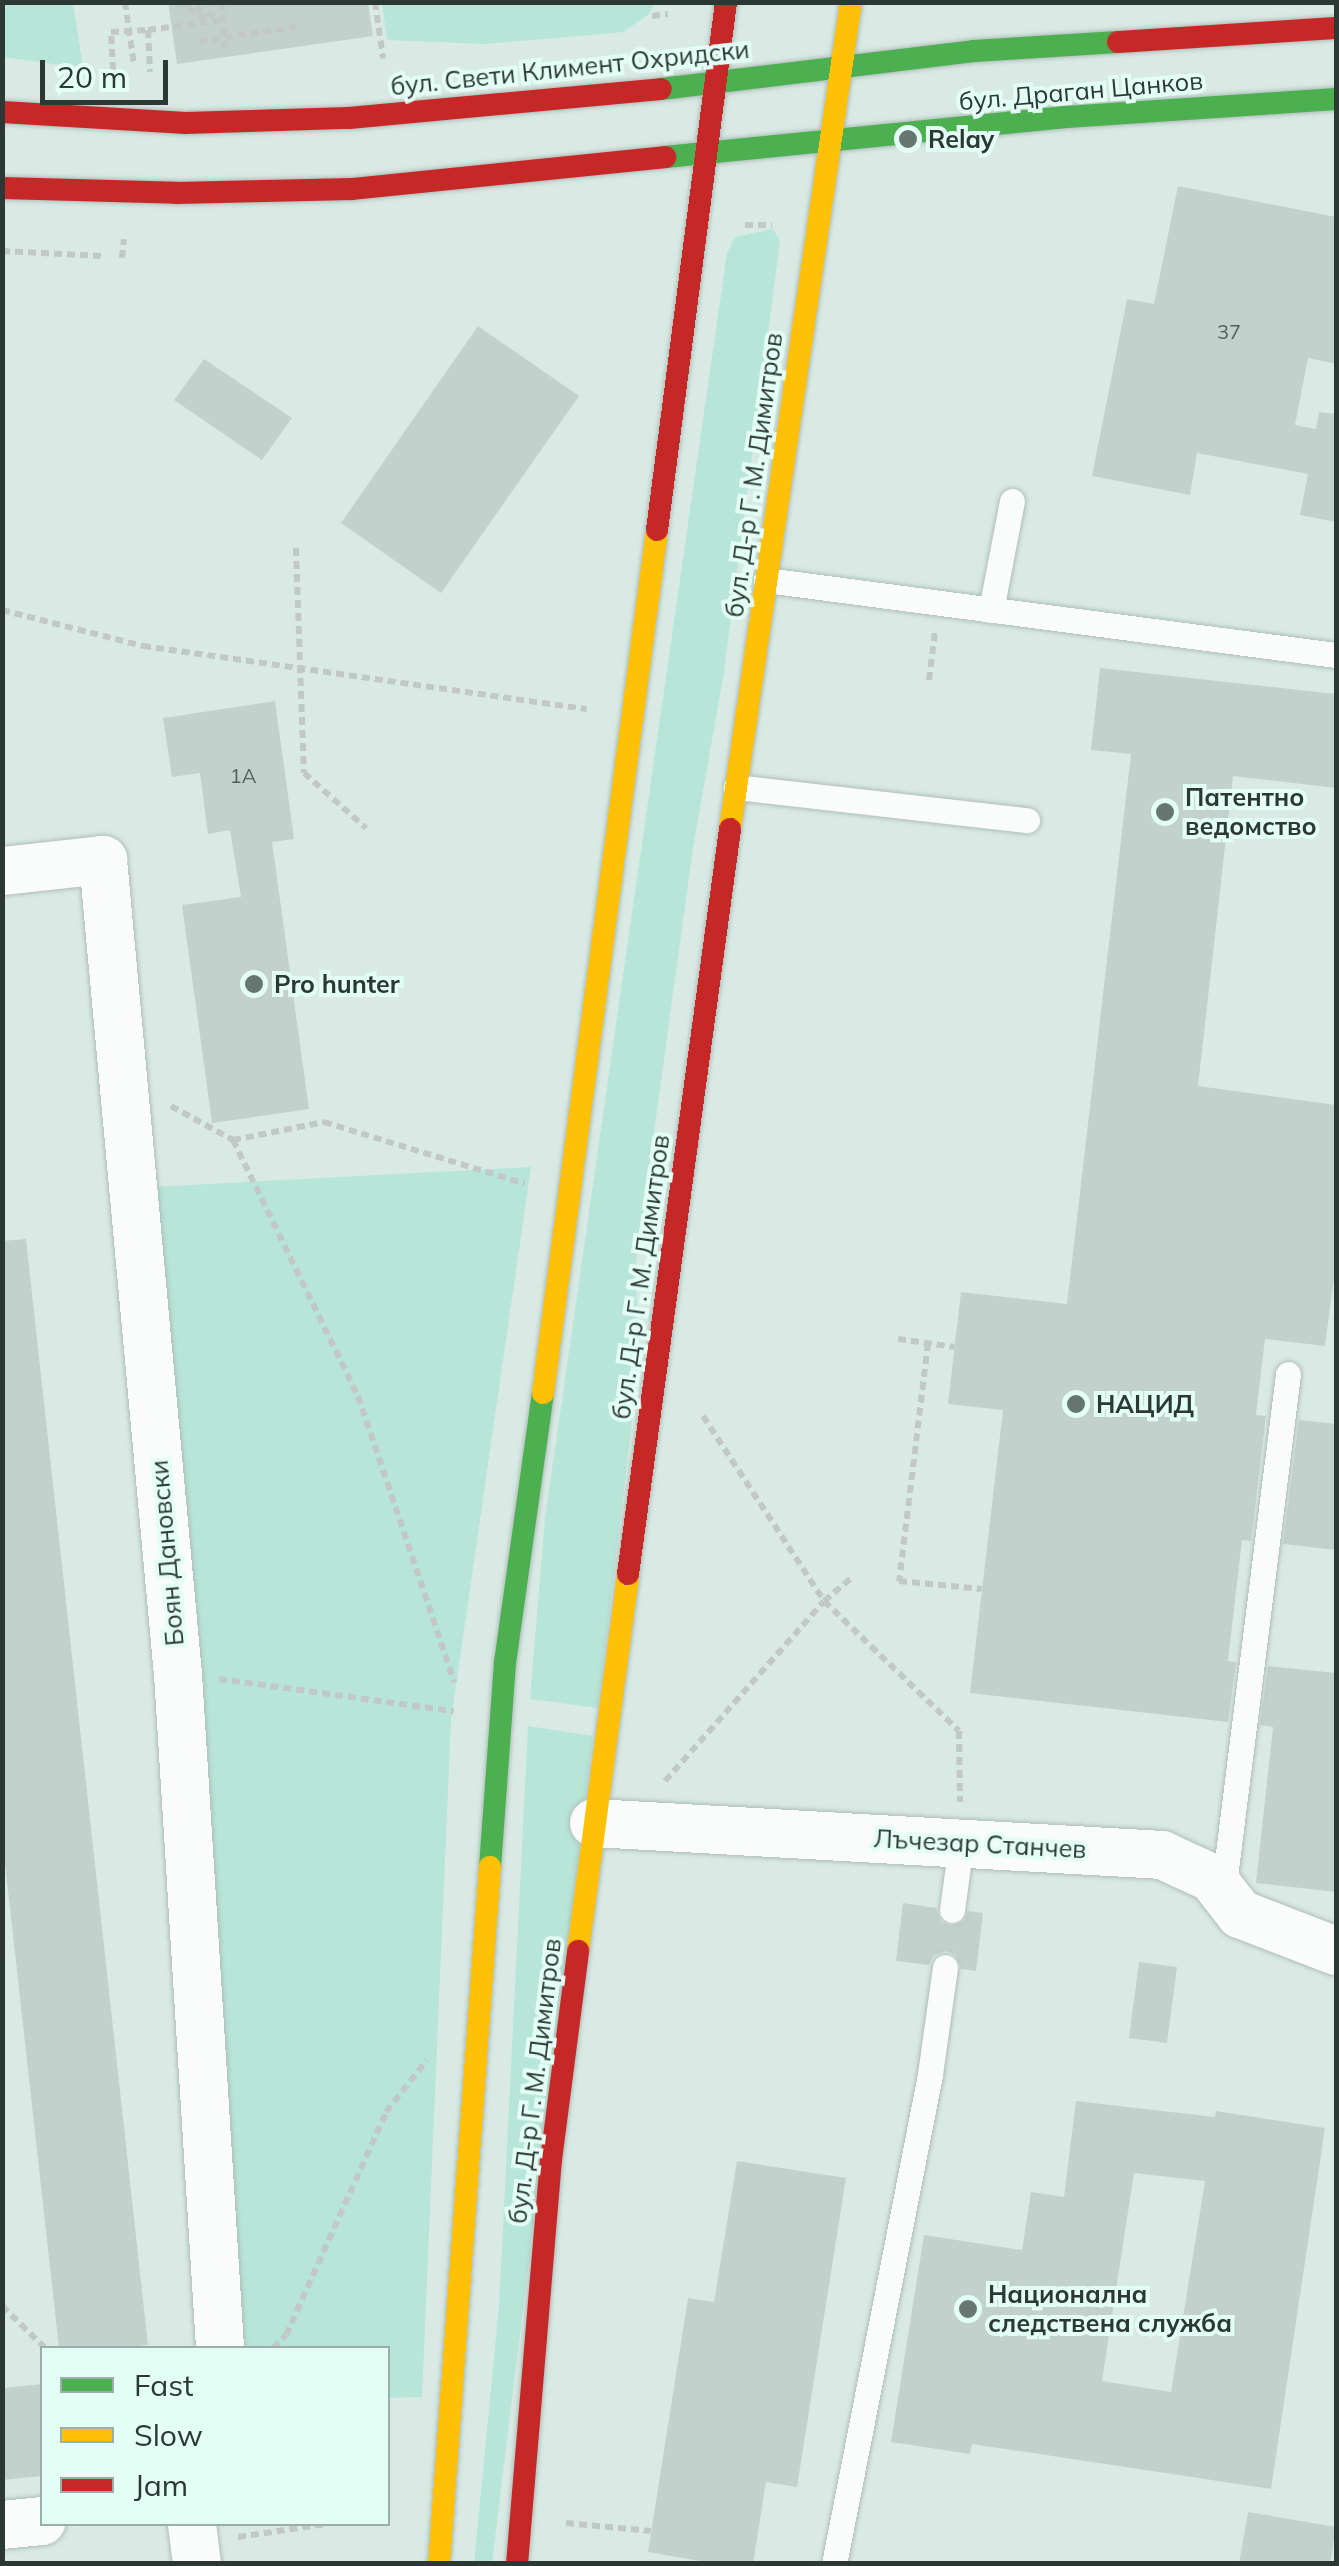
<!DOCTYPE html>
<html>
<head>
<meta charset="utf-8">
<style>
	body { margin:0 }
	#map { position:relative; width:1339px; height:2566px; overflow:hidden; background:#d9eae5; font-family:Mulish,sans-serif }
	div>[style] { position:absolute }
	.green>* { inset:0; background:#b7e5d7 }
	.building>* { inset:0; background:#c3d1cd }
	.path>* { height:6px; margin-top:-3px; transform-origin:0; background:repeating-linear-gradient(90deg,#c1c8c5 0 8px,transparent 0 13px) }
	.roads { filter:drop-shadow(0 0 2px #afbdb8) drop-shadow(0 0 2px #afbdb8) }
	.lane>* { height:25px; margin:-12.5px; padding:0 12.5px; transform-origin:12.5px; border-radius:12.5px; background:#f9fcfb }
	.street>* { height:48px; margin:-24px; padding:0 24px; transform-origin:24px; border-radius:24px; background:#f9fcfb }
	.fast>* { height:22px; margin:-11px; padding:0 11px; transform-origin:11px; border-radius:11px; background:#4caf50 }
	.slow>* { height:22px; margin:-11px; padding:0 11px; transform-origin:11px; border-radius:11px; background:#ffc107 }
	.jam>* { height:22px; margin:-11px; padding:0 11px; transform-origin:11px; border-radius:11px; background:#c62828 }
	.dots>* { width:28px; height:28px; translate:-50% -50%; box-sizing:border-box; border:5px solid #e3fef5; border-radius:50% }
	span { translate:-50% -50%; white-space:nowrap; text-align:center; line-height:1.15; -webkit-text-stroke:8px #e3fef5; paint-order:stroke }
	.number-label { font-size:20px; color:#52605c }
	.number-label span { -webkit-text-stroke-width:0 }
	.street-label { font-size:25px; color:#2b3834 }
	.poi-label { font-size:25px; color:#2b3834; font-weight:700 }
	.left { translate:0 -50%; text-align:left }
	.frame { position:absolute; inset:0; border:5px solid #2b3834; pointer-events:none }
	.legend { position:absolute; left:40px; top:2346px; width:350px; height:180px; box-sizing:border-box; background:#e3fef5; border:2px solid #99afa8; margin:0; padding:12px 18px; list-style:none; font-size:30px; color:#2b3834 }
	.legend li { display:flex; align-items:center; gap:20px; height:50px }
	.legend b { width:50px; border:2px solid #99afa8 }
	.scale { position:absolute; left:40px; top:60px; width:128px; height:45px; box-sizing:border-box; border:5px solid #2b3834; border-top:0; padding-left:12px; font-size:30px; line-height:35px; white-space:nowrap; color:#2b3834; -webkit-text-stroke:8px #e3fef5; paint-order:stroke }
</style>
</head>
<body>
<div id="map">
	<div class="green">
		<div style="clip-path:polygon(3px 2px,73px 3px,83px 68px,3px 57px)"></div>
		<div style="clip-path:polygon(382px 3px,382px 2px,655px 3px,648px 15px,623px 32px,485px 44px,387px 40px)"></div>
		<div style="clip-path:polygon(773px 229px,780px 241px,724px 672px,693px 848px,636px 1263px,638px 1370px,598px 1708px,530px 1699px,545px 1518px,727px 253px,735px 237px)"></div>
		<div style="clip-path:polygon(531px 1167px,451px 1720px,422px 2397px,388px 2398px,388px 2348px,220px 2348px,133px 1188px)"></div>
		<div style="clip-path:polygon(528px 1726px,593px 1736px,492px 2563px,474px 2564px,499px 2306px)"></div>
	</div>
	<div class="building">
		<div style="clip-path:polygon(168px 2px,368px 2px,373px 36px,177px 64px)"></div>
		<div style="clip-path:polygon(1178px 186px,1336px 217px,1336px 364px,1308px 358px,1295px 425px,1316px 429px,1319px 412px,1336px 414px,1336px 522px,1300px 515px,1308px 474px,1197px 453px,1190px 495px,1092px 476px,1127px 299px,1154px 304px)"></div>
		<div style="clip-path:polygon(478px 326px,579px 396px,441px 593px,341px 523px)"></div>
		<div style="clip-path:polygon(204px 359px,292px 418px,262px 460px,174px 400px)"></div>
		<div style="clip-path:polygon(1100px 668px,1336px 694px,1336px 788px,1233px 776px,1198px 1086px,1336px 1105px,1336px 1263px,1325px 1346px,1265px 1339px,1256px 1415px,1266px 1416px,1251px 1541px,1242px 1540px,1228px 1661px,1236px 1662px,1228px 1722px,970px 1693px,1003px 1410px,948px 1404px,961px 1292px,1067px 1304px,1131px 754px,1091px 750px)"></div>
		<div style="clip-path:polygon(275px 701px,294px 839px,272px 842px,309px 1109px,212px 1123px,182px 905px,241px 897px,230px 830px,208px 834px,200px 773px,172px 777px,163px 718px)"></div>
		<div style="clip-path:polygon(26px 1239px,148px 2345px,117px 2348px,59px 2348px,2px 1837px,2px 1241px)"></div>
		<div style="clip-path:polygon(1299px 1420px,1336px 1424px,1336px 1550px,1283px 1544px)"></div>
		<div style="clip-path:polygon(1268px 1666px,1336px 1673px,1336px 1892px,1256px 1883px,1273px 1727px,1260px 1725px)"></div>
		<div style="clip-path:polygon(903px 1903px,936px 1908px,941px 1922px,951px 1926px,964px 1921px,968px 1911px,983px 1913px,976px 1971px,961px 1969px,956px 1955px,946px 1951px,933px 1956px,929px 1965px,896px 1961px)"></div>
		<div style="clip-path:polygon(1139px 1962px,1177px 1967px,1167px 2043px,1129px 2038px)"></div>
		<div style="clip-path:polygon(evenodd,1076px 2101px,1215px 2117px,1216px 2111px,1325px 2128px,1271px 2489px,972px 2444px,970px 2454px,891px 2442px,924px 2235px,1022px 2250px,1031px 2192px,1064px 2197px,1076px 2101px,1134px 2173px,1205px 2181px,1171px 2392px,1102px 2381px,1134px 2173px)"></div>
		<div style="clip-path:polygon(737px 2161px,846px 2178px,797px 2487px,766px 2482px,753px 2564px,718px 2564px,648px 2552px,688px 2298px,714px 2302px)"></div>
		<div style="clip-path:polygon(42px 2384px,42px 2476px,2px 2480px,2px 2388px)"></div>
		<div style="clip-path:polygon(1248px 2512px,1336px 2527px,1330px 2564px,1239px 2564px)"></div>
	</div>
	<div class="path">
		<div style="left:125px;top:2px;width:64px;rotate:81.9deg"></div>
		<div style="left:176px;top:2px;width:35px;rotate:29deg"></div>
		<div style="left:222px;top:2px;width:46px;rotate:86.3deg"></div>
		<div style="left:375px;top:2px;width:57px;rotate:81.9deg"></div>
		<div style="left:183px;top:3px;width:42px;rotate:22.3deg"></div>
		<div style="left:652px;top:16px;width:16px;rotate:-7deg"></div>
		<div style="left:148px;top:30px;width:76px;rotate:-7.6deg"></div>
		<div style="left:199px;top:41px;width:98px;rotate:-8.2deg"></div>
		<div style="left:113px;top:70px;width:38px;rotate:-93deg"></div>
		<div style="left:111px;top:32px;width:37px;rotate:-3deg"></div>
		<div style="left:148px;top:30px;width:42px;rotate:87.3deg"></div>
		<div style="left:745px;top:225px;width:27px"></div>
		<div style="left:2px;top:251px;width:99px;rotate:2.9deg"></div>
		<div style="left:122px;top:258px;width:19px;rotate:-84deg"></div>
		<div style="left:296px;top:548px;width:225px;rotate:88deg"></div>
		<div style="left:304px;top:773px;width:83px;rotate:41.6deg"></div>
		<div style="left:2px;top:610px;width:146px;rotate:14.3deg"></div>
		<div style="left:143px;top:646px;width:448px;rotate:8.1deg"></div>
		<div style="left:929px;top:680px;width:48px;rotate:-82.9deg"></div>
		<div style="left:171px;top:1106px;width:71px;rotate:28.7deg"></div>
		<div style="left:233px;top:1140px;width:285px;rotate:64deg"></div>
		<div style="left:358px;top:1396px;width:302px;rotate:71.4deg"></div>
		<div style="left:233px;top:1140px;width:93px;rotate:-11.2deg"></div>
		<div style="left:324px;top:1122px;width:210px;rotate:17.1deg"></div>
		<div style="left:898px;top:1339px;width:57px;rotate:8.1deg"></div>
		<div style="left:928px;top:1343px;width:240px;rotate:96.9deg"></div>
		<div style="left:899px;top:1581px;width:83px;rotate:5.5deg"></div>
		<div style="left:703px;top:1416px;width:221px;rotate:56.8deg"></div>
		<div style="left:824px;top:1601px;width:187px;rotate:43.9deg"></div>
		<div style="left:959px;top:1731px;width:71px;rotate:89.2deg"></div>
		<div style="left:219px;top:1679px;width:237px;rotate:7.8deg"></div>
		<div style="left:665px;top:1781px;width:240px;rotate:-48.5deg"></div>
		<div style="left:824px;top:1601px;width:39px;rotate:-40deg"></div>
		<div style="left:2px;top:2306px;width:60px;rotate:44.3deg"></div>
		<div style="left:273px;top:2348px;width:18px;rotate:-45deg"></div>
		<div style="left:286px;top:2335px;width:244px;rotate:-65.8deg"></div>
		<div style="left:386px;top:2112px;width:66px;rotate:-51.7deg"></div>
		<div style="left:566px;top:2523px;width:85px;rotate:5.4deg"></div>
		<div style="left:238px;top:2537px;width:89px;rotate:-8.4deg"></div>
	</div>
	<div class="roads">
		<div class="lane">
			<div style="left:766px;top:580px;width:575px;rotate:7.5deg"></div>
			<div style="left:991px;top:610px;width:111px;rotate:-79.1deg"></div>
			<div style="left:736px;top:787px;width:293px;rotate:6.5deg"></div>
			<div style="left:1223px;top:1893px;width:523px;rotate:-82.86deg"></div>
			<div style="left:952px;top:1910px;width:68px;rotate:-82.3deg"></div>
			<div style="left:834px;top:2564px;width:499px;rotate:-78.9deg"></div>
			<div style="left:930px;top:2074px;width:108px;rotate:-82deg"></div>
		</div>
		<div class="street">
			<div style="left:2px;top:871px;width:102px;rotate:-6.2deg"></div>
			<div style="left:103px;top:860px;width:817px;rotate:84.74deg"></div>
			<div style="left:178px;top:1674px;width:675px;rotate:86.43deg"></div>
			<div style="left:594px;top:1823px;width:569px;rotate:3.22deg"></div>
			<div style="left:1162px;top:1855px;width:55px;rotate:24.7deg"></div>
			<div style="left:1212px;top:1878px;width:46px;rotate:52.1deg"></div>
			<div style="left:1240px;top:1914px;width:103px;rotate:21.1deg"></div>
			<div style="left:192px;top:2524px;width:40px;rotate:82.9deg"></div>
			<div style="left:2px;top:2525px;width:40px;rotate:-5.7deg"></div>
		</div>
		<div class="fast">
			<div style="left:661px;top:89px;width:315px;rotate:-6.9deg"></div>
			<div style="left:974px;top:51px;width:144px;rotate:-3.6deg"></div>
			<div style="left:665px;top:157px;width:403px;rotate:-5.7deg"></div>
			<div style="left:1066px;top:117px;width:271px;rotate:-3.8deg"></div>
			<div style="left:490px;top:1867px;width:205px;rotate:-85.8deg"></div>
			<div style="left:505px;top:1663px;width:273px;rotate:-82deg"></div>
		</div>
		<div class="slow">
			<div style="left:730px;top:829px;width:836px;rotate:-81.68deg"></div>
			<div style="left:543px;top:1393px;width:870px;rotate:-82.47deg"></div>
			<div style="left:578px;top:1951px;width:380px;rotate:-82.4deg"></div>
			<div style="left:439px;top:2564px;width:699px;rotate:-85.82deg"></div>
		</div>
		<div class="jam">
			<div style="left:1118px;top:42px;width:218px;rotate:-3.7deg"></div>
			<div style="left:2px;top:112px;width:184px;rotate:3.4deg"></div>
			<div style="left:186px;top:123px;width:163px;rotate:-1.8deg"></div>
			<div style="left:349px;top:118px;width:313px;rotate:-5.3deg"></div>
			<div style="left:2px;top:188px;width:174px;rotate:1.6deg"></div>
			<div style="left:176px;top:193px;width:176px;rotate:-1.3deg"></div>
			<div style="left:352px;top:189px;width:315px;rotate:-5.8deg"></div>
			<div style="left:657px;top:530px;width:532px;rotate:-82.55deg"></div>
			<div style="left:628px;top:1574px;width:752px;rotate:-82.2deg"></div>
			<div style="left:517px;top:2564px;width:405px;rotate:-85.2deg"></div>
			<div style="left:551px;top:2160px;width:211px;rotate:-82.6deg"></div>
		</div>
	</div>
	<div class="dots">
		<div style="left:908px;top:139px;background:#687672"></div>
		<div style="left:1165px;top:812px;background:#687672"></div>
		<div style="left:254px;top:984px;background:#687672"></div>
		<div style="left:1076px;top:1404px;background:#687672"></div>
		<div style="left:968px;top:2309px;background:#687672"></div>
	</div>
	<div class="number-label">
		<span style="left:1229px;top:331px">37</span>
		<span style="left:243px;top:775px">1А</span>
	</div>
	<div class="street-label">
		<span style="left:570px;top:68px;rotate:-6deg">бул. Свети Климент Охридски</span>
		<span style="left:1081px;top:91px;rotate:-5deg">бул. Драган Цанков</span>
		<span style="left:754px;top:475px;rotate:-82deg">бул. Д-р Г. М. Димитров</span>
		<span style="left:641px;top:1277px;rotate:-82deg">бул. Д-р Г. М. Димитров</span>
		<span style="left:167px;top:1553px;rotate:-95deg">Боян Дановски</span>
		<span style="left:980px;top:1844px;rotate:3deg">Лъчезар Станчев</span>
		<span style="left:535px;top:2081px;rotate:-83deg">бул. Д-р Г. М. Димитров</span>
	</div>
	<div class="poi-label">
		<span class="left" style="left:928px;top:139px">Relay</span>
		<span class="left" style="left:1185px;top:812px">Патентно<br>ведомство</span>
		<span class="left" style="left:274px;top:984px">Pro hunter</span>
		<span class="left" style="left:1096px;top:1404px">НАЦИД</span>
		<span class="left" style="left:988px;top:2309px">Национална<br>следствена служба</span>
	</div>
	<div class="frame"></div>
	<ul class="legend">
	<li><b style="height:12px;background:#4caf50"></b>Fast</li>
	<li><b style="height:12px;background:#ffc107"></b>Slow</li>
	<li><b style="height:12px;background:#c62828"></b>Jam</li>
	</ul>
	<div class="scale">20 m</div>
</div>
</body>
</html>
